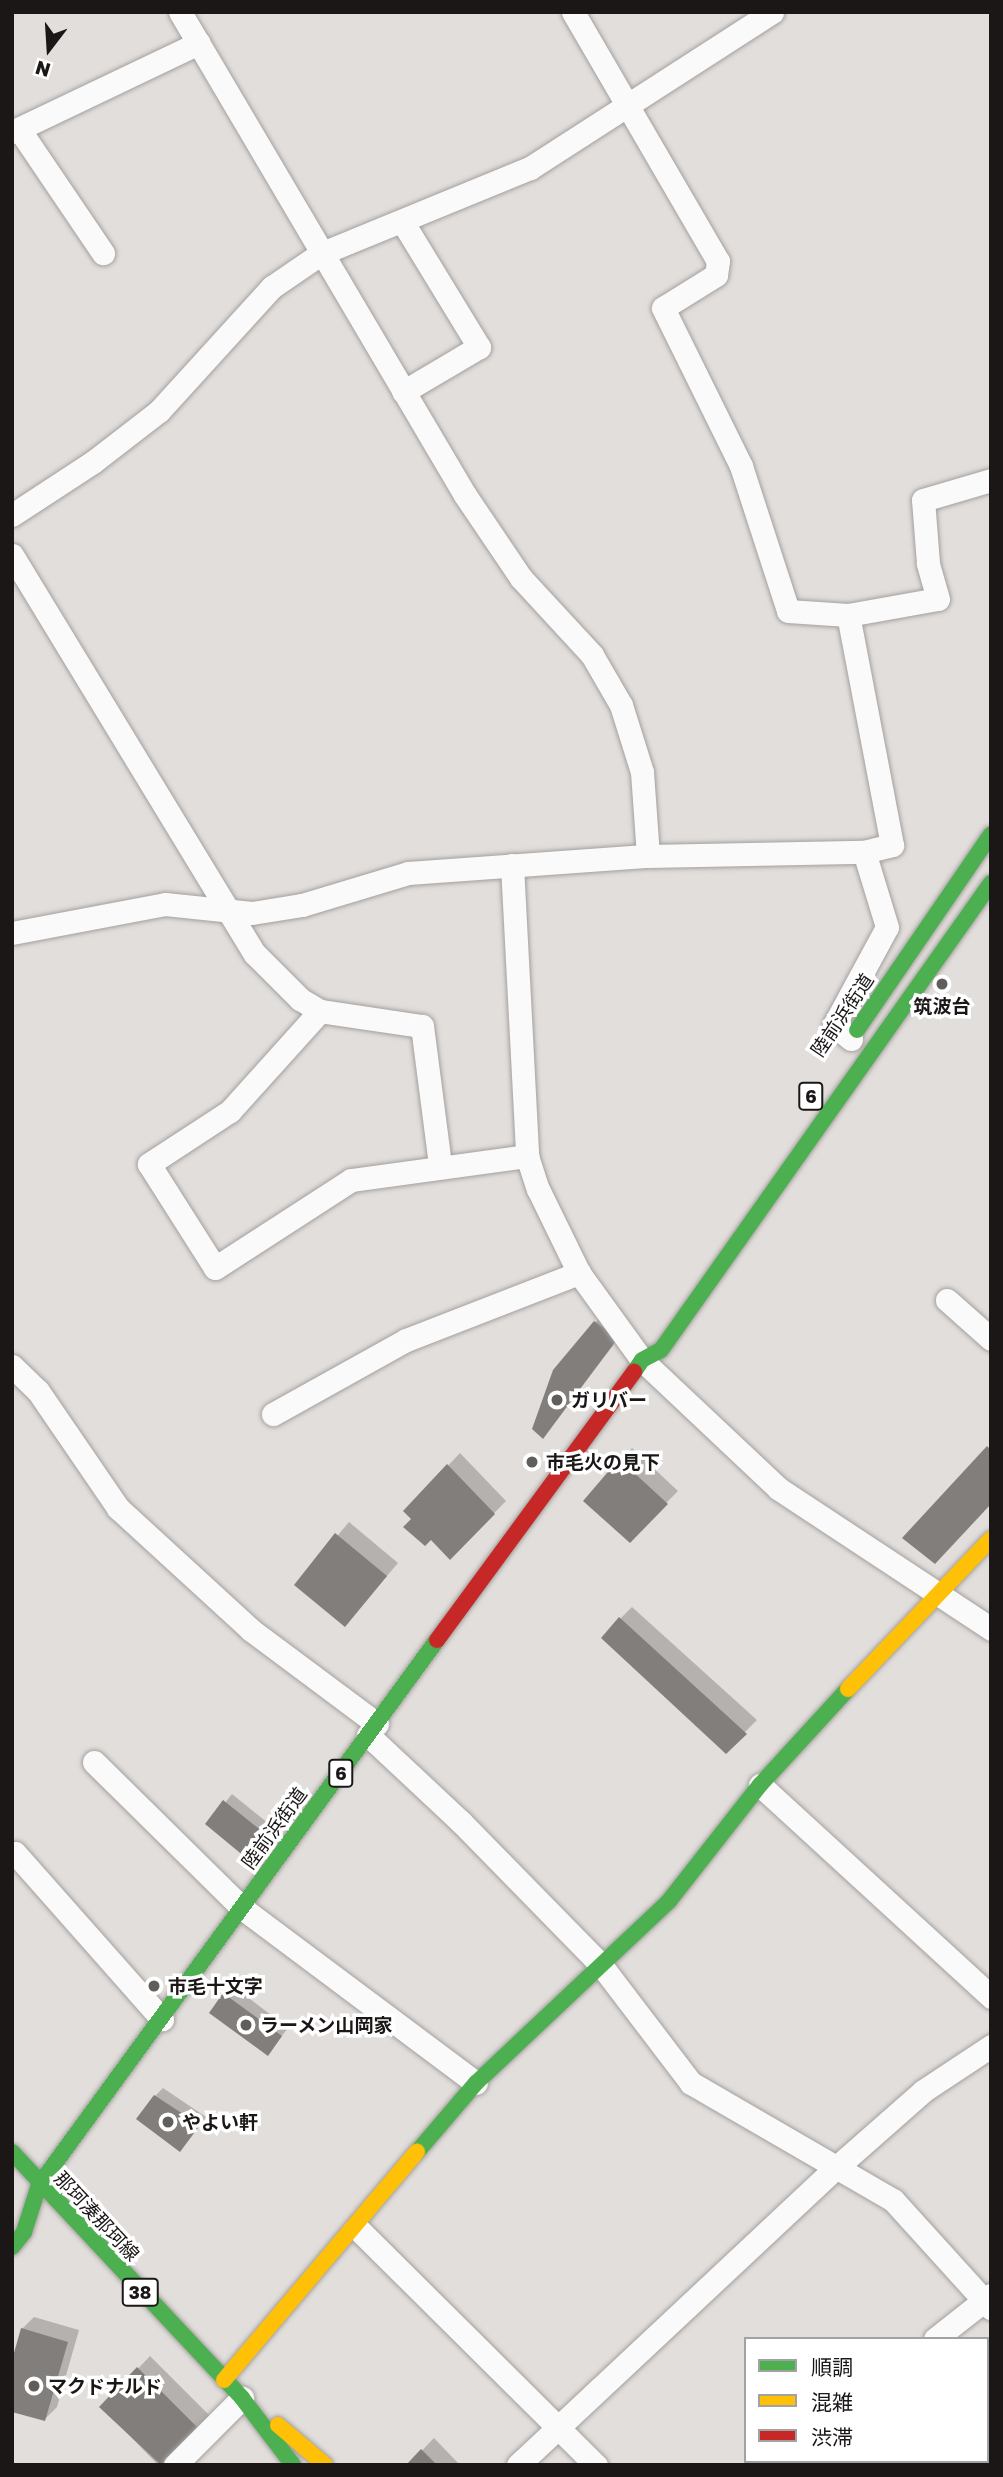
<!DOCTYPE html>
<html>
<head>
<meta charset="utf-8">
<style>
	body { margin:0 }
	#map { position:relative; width:1003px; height:2477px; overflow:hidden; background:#e2dedb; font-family:"Golos Text","Noto Sans JP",sans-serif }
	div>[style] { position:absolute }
	.shadow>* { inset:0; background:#0003 }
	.building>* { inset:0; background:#817e7c }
	.roads { filter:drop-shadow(0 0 2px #a3a09e) drop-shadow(0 0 2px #a3a09e) }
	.street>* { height:23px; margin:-11.5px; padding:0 11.5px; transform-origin:11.5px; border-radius:11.5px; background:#fbfafa }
	.fast>* { height:16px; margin:-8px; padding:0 8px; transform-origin:8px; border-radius:8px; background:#4caf50 }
	.slow>* { height:16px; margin:-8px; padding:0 8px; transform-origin:8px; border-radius:8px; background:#ffc107 }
	.jam>* { height:16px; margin:-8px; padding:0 8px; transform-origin:8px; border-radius:8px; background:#c62828 }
	.dots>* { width:19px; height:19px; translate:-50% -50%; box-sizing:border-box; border:4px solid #fff; border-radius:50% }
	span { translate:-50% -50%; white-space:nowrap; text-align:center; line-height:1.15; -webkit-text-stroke:7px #fff; paint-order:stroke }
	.shield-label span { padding:2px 5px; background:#fff; border:2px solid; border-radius:5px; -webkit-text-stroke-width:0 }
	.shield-label { font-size:18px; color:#1a1716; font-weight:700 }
	.poi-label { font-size:19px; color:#1a1716; font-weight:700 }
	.left { translate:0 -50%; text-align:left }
	.street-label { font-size:19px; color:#1a1716 }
	.frame { position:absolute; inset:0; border:14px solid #1a1716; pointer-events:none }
	.legend { position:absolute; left:744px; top:2337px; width:245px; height:126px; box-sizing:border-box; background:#fff; border:2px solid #a3a2a2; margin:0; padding:9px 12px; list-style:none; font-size:21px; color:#1a1716 }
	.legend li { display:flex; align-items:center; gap:14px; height:35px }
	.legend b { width:35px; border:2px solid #a3a2a2 }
	.north { position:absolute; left:14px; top:14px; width:70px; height:70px; -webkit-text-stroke:5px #fff; paint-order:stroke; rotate:197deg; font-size:19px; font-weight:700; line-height:28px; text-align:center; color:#1a1716 }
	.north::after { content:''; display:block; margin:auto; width:24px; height:32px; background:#1a1716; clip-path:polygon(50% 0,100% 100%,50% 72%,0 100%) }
</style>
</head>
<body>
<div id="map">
	<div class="shadow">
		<div style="clip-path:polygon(607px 1310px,629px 1325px,543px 1436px,595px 1323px)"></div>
		<div style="clip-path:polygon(632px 1448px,678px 1491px,630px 1540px,586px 1501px)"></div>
		<div style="clip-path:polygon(460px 1453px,506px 1501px,451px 1557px,405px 1511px)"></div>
		<div style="clip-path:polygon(349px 1522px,398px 1563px,345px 1625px,296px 1585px)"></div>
		<div style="clip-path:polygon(632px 1607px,757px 1720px,726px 1751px,620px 1619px)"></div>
		<div style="clip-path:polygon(232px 1794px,269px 1824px,245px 1854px,208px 1824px)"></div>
		<div style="clip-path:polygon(233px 1986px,288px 2028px,268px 2054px,212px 2013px)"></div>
		<div style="clip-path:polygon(163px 2088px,206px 2117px,188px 2141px,155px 2096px)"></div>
		<div style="clip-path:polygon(34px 2317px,79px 2330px,57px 2407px,45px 2419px,22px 2329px)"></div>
		<div style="clip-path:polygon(150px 2356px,210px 2416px,158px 2465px,102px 2407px)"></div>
		<div style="clip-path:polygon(434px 2438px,460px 2465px,408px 2465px)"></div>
	</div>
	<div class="building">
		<div style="clip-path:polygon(594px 1321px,618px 1338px,543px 1439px,532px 1429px,553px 1370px)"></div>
		<div style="clip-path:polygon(987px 1446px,991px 1450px,991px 1504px,935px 1564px,902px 1538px)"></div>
		<div style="clip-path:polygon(619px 1459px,668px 1504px,630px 1543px,583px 1501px)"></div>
		<div style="clip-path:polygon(447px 1464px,495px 1514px,450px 1560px,431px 1540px,425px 1546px,403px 1527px,411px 1519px,403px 1511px)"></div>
		<div style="clip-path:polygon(335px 1533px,387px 1576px,345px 1627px,294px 1585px)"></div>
		<div style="clip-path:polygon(619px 1617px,747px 1734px,726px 1754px,601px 1638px)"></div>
		<div style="clip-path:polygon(223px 1800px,263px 1832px,245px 1857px,205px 1824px)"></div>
		<div style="clip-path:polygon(223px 1993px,282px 2036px,268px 2056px,209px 2013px)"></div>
		<div style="clip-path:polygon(154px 2095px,200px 2125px,180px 2152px,136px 2119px)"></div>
		<div style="clip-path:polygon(21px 2328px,68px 2342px,45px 2421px,12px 2412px,12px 2360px)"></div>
		<div style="clip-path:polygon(137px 2367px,199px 2429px,161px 2465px,99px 2407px)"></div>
		<div style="clip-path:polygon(421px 2449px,437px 2465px,406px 2465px)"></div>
	</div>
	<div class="roads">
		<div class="street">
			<div style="left:180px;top:12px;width:561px;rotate:59.46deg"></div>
			<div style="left:465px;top:495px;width:100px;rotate:56deg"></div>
			<div style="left:521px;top:578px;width:105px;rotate:47.3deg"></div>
			<div style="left:592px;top:655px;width:58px;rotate:59.9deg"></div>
			<div style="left:621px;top:705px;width:70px;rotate:72.6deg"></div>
			<div style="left:642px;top:772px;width:84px;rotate:85.9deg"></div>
			<div style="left:573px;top:12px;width:288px;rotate:59.8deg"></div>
			<div style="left:718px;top:261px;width:14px;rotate:98deg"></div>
			<div style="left:716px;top:275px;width:62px;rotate:148.1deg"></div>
			<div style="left:663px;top:308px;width:176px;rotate:63.7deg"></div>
			<div style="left:741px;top:466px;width:152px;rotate:72deg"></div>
			<div style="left:788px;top:611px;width:60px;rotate:3.8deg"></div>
			<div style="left:848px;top:615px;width:91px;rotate:-10.1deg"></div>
			<div style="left:938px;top:599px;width:37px;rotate:-106deg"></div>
			<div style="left:928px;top:563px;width:63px;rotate:-94.5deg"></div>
			<div style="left:923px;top:500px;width:71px;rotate:-16.4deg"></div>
			<div style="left:19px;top:129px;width:150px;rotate:55.9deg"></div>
			<div style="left:12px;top:132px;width:207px;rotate:-25.5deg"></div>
			<div style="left:402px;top:221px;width:148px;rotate:58.6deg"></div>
			<div style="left:479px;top:347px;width:88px;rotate:149.4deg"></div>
			<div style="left:12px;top:515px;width:97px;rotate:-33.2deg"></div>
			<div style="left:93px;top:462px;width:83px;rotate:-37.7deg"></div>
			<div style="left:159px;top:411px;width:168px;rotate:-47.7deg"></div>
			<div style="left:272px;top:287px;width:58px;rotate:-34.5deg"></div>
			<div style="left:320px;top:254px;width:227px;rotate:-22.3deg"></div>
			<div style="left:530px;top:168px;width:288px;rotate:-32.8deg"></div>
			<div style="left:12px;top:555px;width:467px;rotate:58.7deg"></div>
			<div style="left:255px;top:954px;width:64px;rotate:45deg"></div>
			<div style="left:300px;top:999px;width:23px;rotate:31deg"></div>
			<div style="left:320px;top:1011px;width:103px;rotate:8.4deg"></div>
			<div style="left:422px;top:1026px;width:140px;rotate:82.6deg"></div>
			<div style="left:512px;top:865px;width:291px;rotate:87deg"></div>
			<div style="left:527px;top:1156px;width:35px;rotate:72deg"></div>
			<div style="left:538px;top:1189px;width:93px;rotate:64deg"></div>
			<div style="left:579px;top:1273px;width:107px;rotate:54.1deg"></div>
			<div style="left:642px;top:1360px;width:188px;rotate:43.3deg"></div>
			<div style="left:779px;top:1489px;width:254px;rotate:33.4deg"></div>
			<div style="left:12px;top:933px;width:156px;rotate:-10.7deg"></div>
			<div style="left:165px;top:904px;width:87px;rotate:5.9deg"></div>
			<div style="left:252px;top:913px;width:51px;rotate:-9.1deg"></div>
			<div style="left:302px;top:905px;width:111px;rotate:-16.8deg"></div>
			<div style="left:408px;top:873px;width:241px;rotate:-4.1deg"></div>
			<div style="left:648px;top:856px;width:216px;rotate:-1.1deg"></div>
			<div style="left:864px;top:852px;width:29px;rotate:-14deg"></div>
			<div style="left:892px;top:845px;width:234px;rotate:-100.8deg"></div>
			<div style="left:320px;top:1011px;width:135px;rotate:132deg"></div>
			<div style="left:230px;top:1111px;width:97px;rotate:146.8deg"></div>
			<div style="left:149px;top:1164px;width:123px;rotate:57.6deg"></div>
			<div style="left:215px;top:1268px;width:162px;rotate:-32.9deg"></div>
			<div style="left:351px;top:1180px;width:178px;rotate:-7.8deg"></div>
			<div style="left:851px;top:1039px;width:22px;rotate:-141deg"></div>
			<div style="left:834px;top:1025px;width:111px;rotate:-61.6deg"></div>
			<div style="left:887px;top:927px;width:78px;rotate:-107deg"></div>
			<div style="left:947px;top:1300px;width:59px;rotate:41.6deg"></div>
			<div style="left:12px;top:1366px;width:36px;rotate:44deg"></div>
			<div style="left:38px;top:1391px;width:142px;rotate:55.6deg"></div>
			<div style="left:118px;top:1508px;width:180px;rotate:42.5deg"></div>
			<div style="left:251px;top:1630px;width:157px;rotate:36.7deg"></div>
			<div style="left:273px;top:1414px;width:152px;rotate:-29.1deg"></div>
			<div style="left:406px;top:1340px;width:186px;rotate:-21.2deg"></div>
			<div style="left:368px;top:1735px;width:127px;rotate:43.1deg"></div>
			<div style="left:461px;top:1822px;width:200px;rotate:45.6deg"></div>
			<div style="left:601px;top:1965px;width:148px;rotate:52.7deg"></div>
			<div style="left:691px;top:2083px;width:233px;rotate:30.1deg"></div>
			<div style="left:893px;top:2200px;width:146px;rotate:47.8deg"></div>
			<div style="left:94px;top:1762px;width:208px;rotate:44.6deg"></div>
			<div style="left:242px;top:1908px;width:292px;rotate:36.8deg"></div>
			<div style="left:760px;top:1785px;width:314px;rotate:42.5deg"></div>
			<div style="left:15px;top:1853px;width:222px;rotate:48.5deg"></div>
			<div style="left:357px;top:2228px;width:337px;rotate:44.8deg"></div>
			<div style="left:935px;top:2339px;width:71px;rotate:-38.2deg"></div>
			<div style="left:175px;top:2465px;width:95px;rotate:-45deg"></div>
			<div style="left:518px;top:2465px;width:438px;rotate:-43.1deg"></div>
			<div style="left:838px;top:2166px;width:113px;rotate:-41.4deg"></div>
			<div style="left:923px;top:2091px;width:82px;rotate:-33.5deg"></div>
			<div style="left:771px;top:2465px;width:6px;rotate:-39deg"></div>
		</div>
		<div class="fast">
			<div style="left:857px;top:1030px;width:237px;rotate:-55.6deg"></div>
			<div style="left:634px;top:1372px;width:14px;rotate:-56deg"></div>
			<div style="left:642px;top:1360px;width:21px;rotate:-28deg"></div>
			<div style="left:661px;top:1350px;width:572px;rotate:-54.75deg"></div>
			<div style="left:12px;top:2152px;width:337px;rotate:46.9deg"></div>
			<div style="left:242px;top:2398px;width:84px;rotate:52.7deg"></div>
			<div style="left:417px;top:2152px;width:91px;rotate:-49.5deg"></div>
			<div style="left:476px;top:2083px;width:265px;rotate:-43.3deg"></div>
			<div style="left:669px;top:1901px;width:147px;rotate:-51.9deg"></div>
			<div style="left:760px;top:1785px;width:130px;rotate:-47.5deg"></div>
			<div style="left:12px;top:2247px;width:19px;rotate:-51deg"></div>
			<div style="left:24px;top:2232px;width:49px;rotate:-72.3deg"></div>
			<div style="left:39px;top:2185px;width:675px;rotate:-53.86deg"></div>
		</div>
		<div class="slow">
			<div style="left:848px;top:1689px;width:207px;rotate:-46.4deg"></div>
			<div style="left:224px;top:2380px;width:299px;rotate:-49.8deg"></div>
			<div style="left:278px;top:2425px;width:62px;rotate:40.4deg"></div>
		</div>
		<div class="jam">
			<div style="left:437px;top:1640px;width:333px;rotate:-53.7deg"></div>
		</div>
	</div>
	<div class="dots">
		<div style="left:942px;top:984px;background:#605d5b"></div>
		<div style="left:557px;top:1400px;background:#605d5b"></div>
		<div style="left:532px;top:1462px;background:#605d5b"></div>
		<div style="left:154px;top:1986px;background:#605d5b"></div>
		<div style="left:246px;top:2025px;background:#605d5b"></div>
		<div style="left:168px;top:2122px;background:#605d5b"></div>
		<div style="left:34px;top:2386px;background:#605d5b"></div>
	</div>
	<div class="shield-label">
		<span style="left:811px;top:1096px">6</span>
		<span style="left:341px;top:1773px">6</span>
		<span style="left:140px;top:2292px">38</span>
	</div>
	<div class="poi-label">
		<span style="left:942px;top:1006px">筑波台</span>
		<span class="left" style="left:571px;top:1400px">ガリバー</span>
		<span class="left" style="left:546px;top:1462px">市毛火の見下</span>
		<span class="left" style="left:168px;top:1986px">市毛十文字</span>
		<span class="left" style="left:260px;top:2025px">ラーメン山岡家</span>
		<span class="left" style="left:182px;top:2122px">やよい軒</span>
		<span class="left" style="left:48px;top:2386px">マクドナルド</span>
	</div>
	<div class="street-label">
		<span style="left:842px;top:1015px;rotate:-56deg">陸前浜街道</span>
		<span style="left:274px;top:1828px;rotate:-54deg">陸前浜街道</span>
		<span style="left:97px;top:2216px;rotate:47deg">那珂湊那珂線</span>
	</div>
	<div class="frame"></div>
	<ul class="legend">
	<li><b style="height:9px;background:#4caf50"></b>順調</li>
	<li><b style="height:9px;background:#ffc107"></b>混雑</li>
	<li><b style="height:9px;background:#c62828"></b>渋滞</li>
	</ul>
	<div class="north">N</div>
</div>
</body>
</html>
